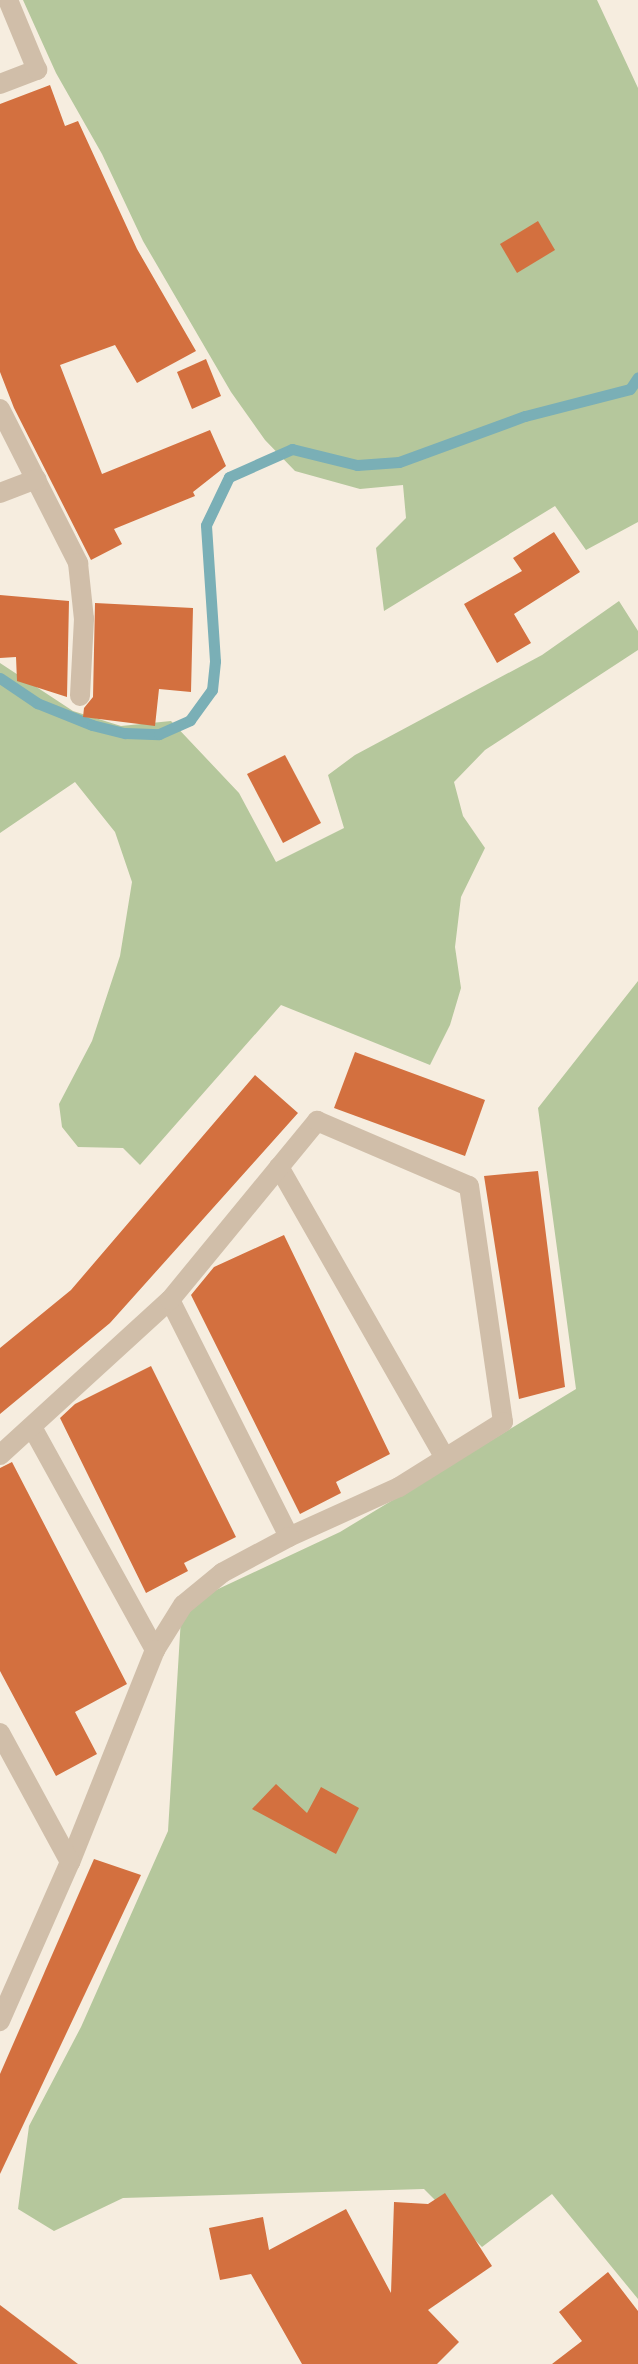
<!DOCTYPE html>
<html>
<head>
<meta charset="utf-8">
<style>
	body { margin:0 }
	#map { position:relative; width:638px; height:2364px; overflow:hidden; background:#f6eddf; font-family:"Public Sans",sans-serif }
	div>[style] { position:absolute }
	.green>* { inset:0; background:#b5c79c }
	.stream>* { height:11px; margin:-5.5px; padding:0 5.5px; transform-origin:5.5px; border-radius:5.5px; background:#7aafb6 }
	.building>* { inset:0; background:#d3703f }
	.minor>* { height:20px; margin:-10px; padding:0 10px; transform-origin:10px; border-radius:10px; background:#d0bea9 }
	span { translate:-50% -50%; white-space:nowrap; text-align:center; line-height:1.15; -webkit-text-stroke:8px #fcf6ec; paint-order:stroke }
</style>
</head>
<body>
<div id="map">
	<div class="green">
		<div style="clip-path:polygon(23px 0,597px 0,638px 88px,638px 522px,586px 550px,555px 506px,384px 611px,376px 548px,406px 518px,403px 485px,360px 489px,295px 471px,265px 440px,231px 392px,143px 241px,102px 154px,56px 73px)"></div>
		<div style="clip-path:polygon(619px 601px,638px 631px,638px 650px,485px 750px,454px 782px,463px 816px,485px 848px,461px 897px,455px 947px,461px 988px,450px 1025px,430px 1065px,281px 1005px,140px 1165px,123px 1148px,78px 1147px,62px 1127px,59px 1104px,92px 1041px,120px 956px,132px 882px,115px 832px,75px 782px,0 833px,0 663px,73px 711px,121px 726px,171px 721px,239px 793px,276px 862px,344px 828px,328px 775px,355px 755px,542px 655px)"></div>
		<div style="clip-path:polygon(638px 981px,638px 2299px,552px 2194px,482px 2247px,424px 2189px,123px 2198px,54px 2231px,18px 2209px,29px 2126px,81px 2027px,168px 1831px,181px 1618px,216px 1590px,340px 1532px,576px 1389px,538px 1108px)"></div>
	</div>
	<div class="stream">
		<div style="left:0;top:678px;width:45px;rotate:34deg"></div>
		<div style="left:37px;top:703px;width:59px;rotate:21.8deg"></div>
		<div style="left:92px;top:725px;width:34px;rotate:14deg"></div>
		<div style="left:125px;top:733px;width:34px;rotate:2deg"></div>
		<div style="left:159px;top:734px;width:34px;rotate:-24deg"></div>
		<div style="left:190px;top:720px;width:37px;rotate:-54deg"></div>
		<div style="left:212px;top:690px;width:29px;rotate:-84deg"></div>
		<div style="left:215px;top:661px;width:136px;rotate:-93.8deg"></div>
		<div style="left:206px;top:525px;width:53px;rotate:-64.4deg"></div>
		<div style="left:229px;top:477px;width:69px;rotate:-24deg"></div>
		<div style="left:292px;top:449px;width:67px;rotate:13.8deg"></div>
		<div style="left:357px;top:465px;width:42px;rotate:-4.1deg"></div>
		<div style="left:399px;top:462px;width:134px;rotate:-20.1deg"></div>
		<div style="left:525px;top:416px;width:108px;rotate:-14.4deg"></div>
		<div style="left:630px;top:389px;width:14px;rotate:-56deg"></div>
	</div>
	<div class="building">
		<div style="clip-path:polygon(50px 85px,65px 126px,78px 121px,137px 249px,196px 351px,137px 383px,115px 345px,60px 365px,102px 474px,210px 430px,226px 466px,193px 492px,195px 496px,114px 529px,122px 544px,91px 560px,14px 408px,0 372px,0 104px)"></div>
		<div style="clip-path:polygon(538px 221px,555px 250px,517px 273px,500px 244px)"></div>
		<div style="clip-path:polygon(206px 359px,221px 396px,192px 409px,177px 372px)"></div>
		<div style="clip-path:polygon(554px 532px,580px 572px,514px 614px,531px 643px,497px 663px,464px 604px,522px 571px,513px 558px)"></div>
		<div style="clip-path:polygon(0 595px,69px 601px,67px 697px,17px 681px,16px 657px,0 658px)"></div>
		<div style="clip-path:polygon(95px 603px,193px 608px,191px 692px,159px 689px,155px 726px,83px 717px,84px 708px,93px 697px)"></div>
		<div style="clip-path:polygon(285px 755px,321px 823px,283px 843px,247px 774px)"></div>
		<div style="clip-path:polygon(355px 1052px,485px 1100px,465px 1156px,334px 1108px)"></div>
		<div style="clip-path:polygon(255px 1075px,298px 1113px,110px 1323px,0 1414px,0 1348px,71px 1290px)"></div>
		<div style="clip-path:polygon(538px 1171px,565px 1387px,519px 1399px,484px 1176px)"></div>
		<div style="clip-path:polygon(284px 1235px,390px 1454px,336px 1482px,341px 1493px,300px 1514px,191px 1295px,214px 1267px)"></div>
		<div style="clip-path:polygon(151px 1366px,236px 1537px,184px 1563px,188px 1571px,146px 1593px,60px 1418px,75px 1404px)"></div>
		<div style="clip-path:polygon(12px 1462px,127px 1684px,75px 1712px,97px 1754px,56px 1776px,0 1671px,0 1468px)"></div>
		<div style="clip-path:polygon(276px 1784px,307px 1813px,321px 1787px,359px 1808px,336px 1854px,252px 1809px)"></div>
		<div style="clip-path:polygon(94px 1859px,141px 1875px,0 2174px,0 2074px)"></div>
		<div style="clip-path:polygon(445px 2193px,492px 2266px,428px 2310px,459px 2342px,437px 2364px,302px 2364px,251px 2274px,220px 2280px,209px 2228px,263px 2217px,269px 2250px,346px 2209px,391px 2293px,394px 2202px,428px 2204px)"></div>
		<div style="clip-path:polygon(608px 2272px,638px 2311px,638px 2364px,552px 2364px,582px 2341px,559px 2312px)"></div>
		<div style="clip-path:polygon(0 2305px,78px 2364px,0 2364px)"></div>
	</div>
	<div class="minor">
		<div style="left:0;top:84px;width:40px;rotate:-21deg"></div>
		<div style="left:37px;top:70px;width:76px;rotate:-112.5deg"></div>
		<div style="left:0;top:409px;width:173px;rotate:63.1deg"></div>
		<div style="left:78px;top:563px;width:56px;rotate:83.9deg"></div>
		<div style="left:84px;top:619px;width:77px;rotate:93deg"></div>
		<div style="left:0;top:493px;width:39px;rotate:-21deg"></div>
		<div style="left:279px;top:1167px;width:335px;rotate:60.3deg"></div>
		<div style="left:170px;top:1300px;width:265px;rotate:63.3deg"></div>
		<div style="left:32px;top:1427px;width:255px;rotate:61.1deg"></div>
		<div style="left:0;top:1455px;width:230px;rotate:-42.4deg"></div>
		<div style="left:170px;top:1300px;width:232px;rotate:-50.6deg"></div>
		<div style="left:317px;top:1121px;width:165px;rotate:23.2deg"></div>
		<div style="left:469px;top:1186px;width:238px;rotate:81.8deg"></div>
		<div style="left:503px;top:1422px;width:123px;rotate:148deg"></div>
		<div style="left:399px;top:1487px;width:121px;rotate:155.6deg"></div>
		<div style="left:289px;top:1537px;width:76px;rotate:151.8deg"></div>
		<div style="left:222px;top:1573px;width:50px;rotate:140.6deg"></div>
		<div style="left:183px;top:1605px;width:53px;rotate:121.9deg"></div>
		<div style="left:155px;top:1650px;width:228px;rotate:111.8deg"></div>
		<div style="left:70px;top:1862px;width:174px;rotate:113.8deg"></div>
		<div style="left:0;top:1733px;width:147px;rotate:61.5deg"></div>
	</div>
</div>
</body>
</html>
